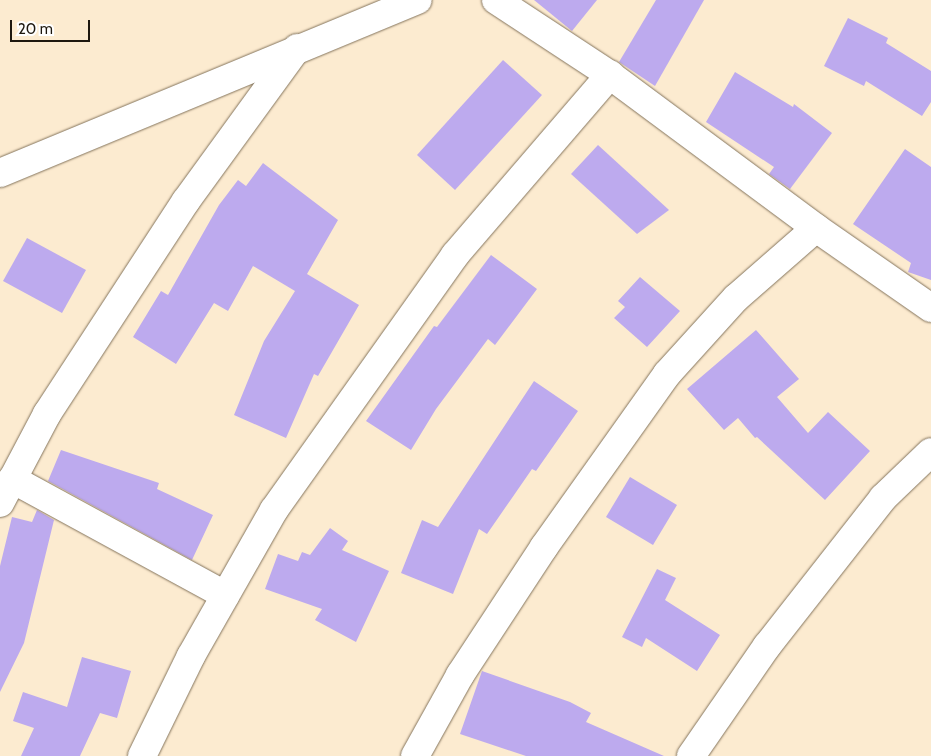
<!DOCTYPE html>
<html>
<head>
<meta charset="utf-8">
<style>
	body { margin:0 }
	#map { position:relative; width:931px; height:756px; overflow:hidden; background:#fcebd0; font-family:Cabin,sans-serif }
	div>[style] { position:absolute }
	.building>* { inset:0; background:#bdaaee }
	.roads { filter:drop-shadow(0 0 1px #84745c) drop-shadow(0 0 1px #84745c) }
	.minor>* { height:28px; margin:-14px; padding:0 14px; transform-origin:14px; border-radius:14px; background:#fff }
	span { translate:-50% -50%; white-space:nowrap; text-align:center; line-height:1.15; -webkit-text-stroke:4px #fff; paint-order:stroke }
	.scale { position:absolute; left:10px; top:20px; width:80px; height:22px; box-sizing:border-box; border:2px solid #1e180f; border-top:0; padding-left:6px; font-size:15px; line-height:18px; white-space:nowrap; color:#1e180f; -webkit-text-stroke:4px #fff; paint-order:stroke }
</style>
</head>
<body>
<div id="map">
	<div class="building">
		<div style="clip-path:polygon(534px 0,597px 0,572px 31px)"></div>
		<div style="clip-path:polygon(656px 0,704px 0,655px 86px,619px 62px)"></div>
		<div style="clip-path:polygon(848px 18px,888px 38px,886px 43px,931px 71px,931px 102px,922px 116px,866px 81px,864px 86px,824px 66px)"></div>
		<div style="clip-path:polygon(503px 60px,542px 95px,455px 190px,417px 155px)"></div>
		<div style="clip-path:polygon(735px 72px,793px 107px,794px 104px,832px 133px,790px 189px,769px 174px,774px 167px,706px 122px)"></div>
		<div style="clip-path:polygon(598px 145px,669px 210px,637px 234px,571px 174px)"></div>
		<div style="clip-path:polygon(905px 149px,931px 167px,931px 280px,908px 272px,911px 263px,853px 224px)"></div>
		<div style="clip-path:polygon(263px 163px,338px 220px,307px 274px,359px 305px,318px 376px,314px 374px,286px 438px,234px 415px,264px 341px,295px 291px,253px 266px,228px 311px,214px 303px,176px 364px,133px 337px,161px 291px,168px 295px,219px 205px,238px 180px,246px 186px)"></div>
		<div style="clip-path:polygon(27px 238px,86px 270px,62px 313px,3px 281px)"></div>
		<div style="clip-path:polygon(491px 255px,537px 289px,495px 345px,488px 339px,436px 409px,411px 450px,366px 421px,434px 326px,437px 327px)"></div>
		<div style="clip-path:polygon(640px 277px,680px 311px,647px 347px,614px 318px,625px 307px,618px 301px)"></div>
		<div style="clip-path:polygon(756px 330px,799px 379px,777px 397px,808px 433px,828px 412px,870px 451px,825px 500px,757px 437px,755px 438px,738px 418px,724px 430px,687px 389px)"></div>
		<div style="clip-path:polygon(534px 381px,578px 411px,536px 471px,532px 469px,487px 534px,479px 529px,453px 594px,401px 573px,422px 520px,438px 527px)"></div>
		<div style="clip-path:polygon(61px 450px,159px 483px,157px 489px,213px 515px,192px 560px,48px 481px)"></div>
		<div style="clip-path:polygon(630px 477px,677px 505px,653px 545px,606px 517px)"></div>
		<div style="clip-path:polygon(37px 510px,54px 520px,24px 643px,0 692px,0 566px,12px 517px,32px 522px)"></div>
		<div style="clip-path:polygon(330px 528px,348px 541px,342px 550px,389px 571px,356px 642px,315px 620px,322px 609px,265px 589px,278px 554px,298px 561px,302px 552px,310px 555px)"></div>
		<div style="clip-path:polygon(657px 569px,676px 578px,665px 600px,720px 635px,697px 671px,646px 638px,642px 647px,622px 637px)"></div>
		<div style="clip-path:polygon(82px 657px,131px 671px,117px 718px,100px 713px,80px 756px,21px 756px,34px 728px,13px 721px,23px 692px,67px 707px)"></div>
		<div style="clip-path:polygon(482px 671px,570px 702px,591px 713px,586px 722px,664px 756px,526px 756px,460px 734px)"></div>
	</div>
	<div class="roads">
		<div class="minor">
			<div style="left:496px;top:0;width:136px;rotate:33.3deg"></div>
			<div style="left:610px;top:75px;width:257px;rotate:36.6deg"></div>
			<div style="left:816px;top:228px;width:140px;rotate:34.8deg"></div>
			<div style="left:0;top:173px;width:452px;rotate:-22.5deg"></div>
			<div style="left:12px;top:479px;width:243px;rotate:28.6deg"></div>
			<div style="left:0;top:503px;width:101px;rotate:-62.2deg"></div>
			<div style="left:47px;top:414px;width:254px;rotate:-56.9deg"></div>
			<div style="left:186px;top:201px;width:189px;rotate:-54deg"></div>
			<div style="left:142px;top:756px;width:111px;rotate:-63.9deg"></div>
			<div style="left:191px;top:656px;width:168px;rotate:-60.4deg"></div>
			<div style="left:274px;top:510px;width:313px;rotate:-54.6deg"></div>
			<div style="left:455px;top:255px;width:238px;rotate:-49.3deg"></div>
			<div style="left:415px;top:756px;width:93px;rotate:-60.9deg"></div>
			<div style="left:460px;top:675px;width:153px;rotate:-56.7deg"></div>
			<div style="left:544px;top:547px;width:212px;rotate:-54.6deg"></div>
			<div style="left:667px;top:374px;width:103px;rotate:-47.8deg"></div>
			<div style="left:736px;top:298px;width:106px;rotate:-41.2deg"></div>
			<div style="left:691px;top:756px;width:134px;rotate:-55.4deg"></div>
			<div style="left:767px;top:646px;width:188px;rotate:-51.9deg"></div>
			<div style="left:883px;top:498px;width:66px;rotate:-43.8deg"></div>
		</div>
	</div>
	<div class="scale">20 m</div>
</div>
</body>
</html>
